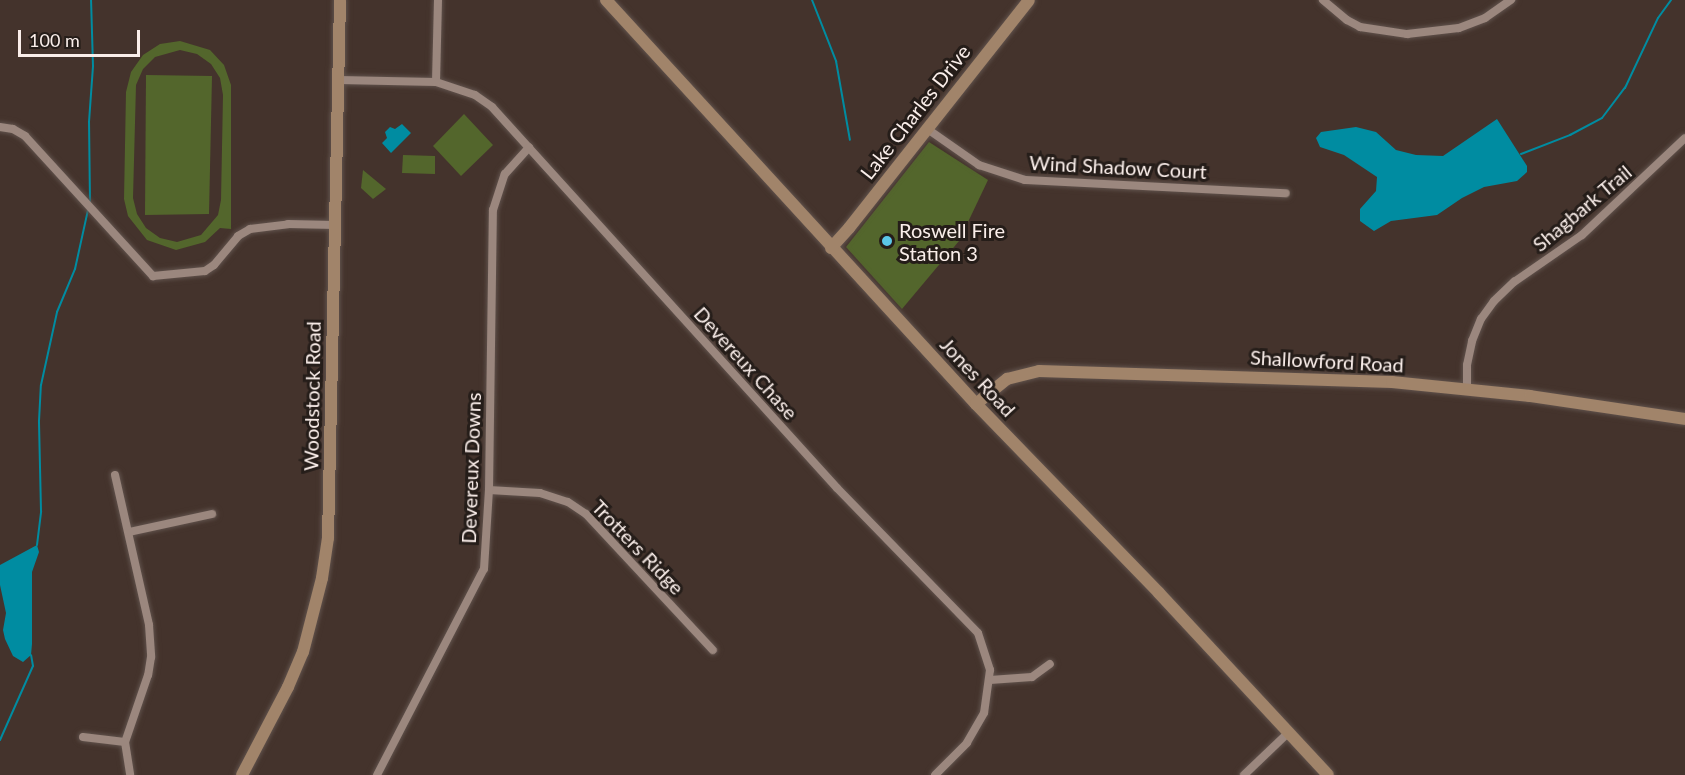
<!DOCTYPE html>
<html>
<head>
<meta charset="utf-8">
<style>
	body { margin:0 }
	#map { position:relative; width:1685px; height:775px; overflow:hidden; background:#44332c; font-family:Lato,sans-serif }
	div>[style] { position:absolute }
	.green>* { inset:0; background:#53662c }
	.water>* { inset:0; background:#008ca1 }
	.stream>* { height:2px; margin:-1px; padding:0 1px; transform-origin:1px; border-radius:1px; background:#008ca1 }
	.roads { filter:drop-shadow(0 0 2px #60524c) drop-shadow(0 0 2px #60524c) }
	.street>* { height:8px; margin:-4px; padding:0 4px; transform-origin:4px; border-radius:4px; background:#9b877e }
	.secondary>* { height:12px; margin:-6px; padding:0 6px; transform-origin:6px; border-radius:6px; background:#a1846a }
	.dots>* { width:16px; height:16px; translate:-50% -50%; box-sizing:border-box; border:3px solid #251d19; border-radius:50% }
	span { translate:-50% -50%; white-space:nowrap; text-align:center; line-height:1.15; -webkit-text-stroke:6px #251d19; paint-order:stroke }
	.street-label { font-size:20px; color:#faeeea }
	.poi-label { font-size:20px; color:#faeeea }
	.left { translate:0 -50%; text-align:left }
	.scale { position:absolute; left:18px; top:30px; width:122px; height:27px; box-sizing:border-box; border:3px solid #faeeea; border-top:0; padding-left:8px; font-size:18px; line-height:21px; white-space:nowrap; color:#faeeea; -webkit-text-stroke:4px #251d19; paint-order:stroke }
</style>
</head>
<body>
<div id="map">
	<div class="green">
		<div style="clip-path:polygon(evenodd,180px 41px,210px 50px,224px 65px,231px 85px,231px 229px,220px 228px,205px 242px,176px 250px,147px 240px,128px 216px,124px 199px,126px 92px,131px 72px,143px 55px,160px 44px,180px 41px,180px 50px,197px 54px,211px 64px,220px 78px,223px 95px,221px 200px,218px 215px,201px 235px,177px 242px,160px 238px,146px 228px,137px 214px,133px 198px,136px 85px,143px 69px,155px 57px,180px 50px)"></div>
		<div style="clip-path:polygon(146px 75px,212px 76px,209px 214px,145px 215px)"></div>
		<div style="clip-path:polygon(464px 114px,493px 145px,461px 176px,433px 146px)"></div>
		<div style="clip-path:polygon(929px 142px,988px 180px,959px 241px,902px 309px,846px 247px)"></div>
		<div style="clip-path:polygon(403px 155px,435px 156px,435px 174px,402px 173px)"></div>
		<div style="clip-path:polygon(363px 170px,386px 189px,373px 199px,361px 188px)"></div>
	</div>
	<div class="water">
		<div style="clip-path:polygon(1497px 119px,1527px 166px,1527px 172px,1517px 181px,1484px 187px,1462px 198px,1437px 215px,1391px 221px,1374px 231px,1360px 221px,1360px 209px,1376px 191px,1377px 177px,1344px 155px,1320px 147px,1316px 138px,1321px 132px,1356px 127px,1376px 132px,1396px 150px,1416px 155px,1443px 156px)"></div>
		<div style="clip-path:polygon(402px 124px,411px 133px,391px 153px,382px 143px,387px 138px,385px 132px,390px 127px,395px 129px)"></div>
		<div style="clip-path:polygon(37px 545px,39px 552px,32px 572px,32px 644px,31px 655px,23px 662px,13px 656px,5px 639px,3px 630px,6px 613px,0 585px,0 565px)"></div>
	</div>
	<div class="stream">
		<div style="left:812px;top:0;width:66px;rotate:68.5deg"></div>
		<div style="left:836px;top:61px;width:80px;rotate:80deg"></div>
		<div style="left:1521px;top:154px;width:53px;rotate:-21.2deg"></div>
		<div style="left:1570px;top:135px;width:36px;rotate:-28deg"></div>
		<div style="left:1602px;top:118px;width:38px;rotate:-53deg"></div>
		<div style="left:1625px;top:88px;width:77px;rotate:-64.8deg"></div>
		<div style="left:1658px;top:18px;width:22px;rotate:-54deg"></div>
		<div style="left:90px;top:202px;width:80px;rotate:-90.7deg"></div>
		<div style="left:89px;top:122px;width:56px;rotate:-85.9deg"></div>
		<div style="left:93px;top:66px;width:66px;rotate:-91.7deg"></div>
		<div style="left:37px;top:545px;width:34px;rotate:-83deg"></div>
		<div style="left:41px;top:511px;width:90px;rotate:-91.3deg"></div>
		<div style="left:39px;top:421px;width:36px;rotate:-87deg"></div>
		<div style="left:41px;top:385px;width:75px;rotate:-77.6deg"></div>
		<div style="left:57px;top:312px;width:47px;rotate:-67.3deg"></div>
		<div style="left:75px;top:269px;width:60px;rotate:-77.6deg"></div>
		<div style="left:0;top:740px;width:81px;rotate:-66deg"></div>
		<div style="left:33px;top:666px;width:11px;rotate:-100deg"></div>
	</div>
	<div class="roads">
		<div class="street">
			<div style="left:1323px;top:0;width:31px;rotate:40deg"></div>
			<div style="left:1347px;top:20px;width:15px;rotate:28deg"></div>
			<div style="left:1360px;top:27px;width:48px;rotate:8.5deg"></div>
			<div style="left:1407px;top:34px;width:52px;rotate:-6.6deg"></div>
			<div style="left:1459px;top:28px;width:28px;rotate:-21deg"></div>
			<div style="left:1485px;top:18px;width:32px;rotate:-35deg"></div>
			<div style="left:339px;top:80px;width:97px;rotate:1.2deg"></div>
			<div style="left:436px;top:82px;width:41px;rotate:18.4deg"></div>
			<div style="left:475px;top:95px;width:21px;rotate:35deg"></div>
			<div style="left:492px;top:107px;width:514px;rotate:47.84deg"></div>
			<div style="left:837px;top:488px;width:202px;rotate:45.8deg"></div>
			<div style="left:978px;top:633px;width:39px;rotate:72deg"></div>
			<div style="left:990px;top:670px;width:43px;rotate:97.9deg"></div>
			<div style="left:984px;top:713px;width:34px;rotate:120deg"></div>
			<div style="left:967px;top:743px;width:45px;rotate:135deg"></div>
			<div style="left:436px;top:82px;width:82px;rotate:-88.6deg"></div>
			<div style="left:0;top:127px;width:13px;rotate:9deg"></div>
			<div style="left:13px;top:129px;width:14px;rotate:30deg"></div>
			<div style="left:25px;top:136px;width:190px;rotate:47.6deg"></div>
			<div style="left:153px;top:276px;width:52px;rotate:-5.5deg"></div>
			<div style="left:205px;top:271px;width:11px;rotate:-34deg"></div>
			<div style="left:214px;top:265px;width:38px;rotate:-50deg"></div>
			<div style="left:238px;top:236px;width:14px;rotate:-30deg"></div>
			<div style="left:250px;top:229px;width:38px;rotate:-7deg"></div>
			<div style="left:288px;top:224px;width:47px;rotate:1.2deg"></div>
			<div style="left:926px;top:128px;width:65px;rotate:34.9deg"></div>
			<div style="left:979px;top:165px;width:48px;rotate:18.1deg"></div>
			<div style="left:1025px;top:180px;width:261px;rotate:2.9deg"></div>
			<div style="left:1467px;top:389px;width:24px;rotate:-90deg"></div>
			<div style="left:1467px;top:365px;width:25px;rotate:-78deg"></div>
			<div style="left:1472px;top:341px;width:24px;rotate:-68deg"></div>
			<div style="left:1481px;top:319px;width:22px;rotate:-54deg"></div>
			<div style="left:1494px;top:301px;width:28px;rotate:-44deg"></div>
			<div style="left:1514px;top:282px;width:83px;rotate:-34.7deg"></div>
			<div style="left:1582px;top:235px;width:141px;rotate:-43.3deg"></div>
			<div style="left:115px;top:475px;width:154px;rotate:77.2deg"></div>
			<div style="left:149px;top:625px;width:32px;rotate:86deg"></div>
			<div style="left:151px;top:657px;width:18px;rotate:99deg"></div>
			<div style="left:148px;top:675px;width:71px;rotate:108.9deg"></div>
			<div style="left:125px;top:742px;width:33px;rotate:81deg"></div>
			<div style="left:489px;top:490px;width:51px;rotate:3.4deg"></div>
			<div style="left:540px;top:493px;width:29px;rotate:18deg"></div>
			<div style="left:568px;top:502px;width:22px;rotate:34deg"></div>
			<div style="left:586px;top:514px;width:186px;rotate:47deg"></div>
			<div style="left:129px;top:532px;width:85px;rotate:-12.2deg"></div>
			<div style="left:990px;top:680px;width:42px;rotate:-4.1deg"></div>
			<div style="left:1032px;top:677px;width:22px;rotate:-36deg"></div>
			<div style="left:83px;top:737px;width:42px;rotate:6.8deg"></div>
			<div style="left:377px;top:775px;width:232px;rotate:-62.6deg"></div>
			<div style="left:484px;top:569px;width:79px;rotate:-86.4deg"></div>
			<div style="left:489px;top:490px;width:280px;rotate:-89.2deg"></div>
			<div style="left:493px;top:210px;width:38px;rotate:-72deg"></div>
			<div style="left:505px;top:174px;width:36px;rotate:-48deg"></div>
			<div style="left:1244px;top:775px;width:62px;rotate:-43.7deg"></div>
		</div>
		<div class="secondary">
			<div style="left:606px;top:0;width:548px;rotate:47.52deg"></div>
			<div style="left:976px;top:404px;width:263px;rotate:45.9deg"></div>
			<div style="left:1159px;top:593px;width:248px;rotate:47.1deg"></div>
			<div style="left:831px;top:248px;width:27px;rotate:-48deg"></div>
			<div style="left:849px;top:228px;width:290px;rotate:-51.7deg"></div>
			<div style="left:976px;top:404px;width:40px;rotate:-39deg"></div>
			<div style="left:1007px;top:379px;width:33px;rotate:-14deg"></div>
			<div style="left:1039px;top:371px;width:353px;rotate:1.8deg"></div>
			<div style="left:1392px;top:382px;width:139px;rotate:5.8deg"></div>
			<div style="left:1530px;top:396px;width:157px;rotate:8.4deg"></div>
			<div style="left:242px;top:775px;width:99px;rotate:-62.4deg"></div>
			<div style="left:288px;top:687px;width:38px;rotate:-67deg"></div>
			<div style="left:303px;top:652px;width:76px;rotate:-75.6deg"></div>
			<div style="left:322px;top:578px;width:40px;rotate:-81.5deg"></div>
			<div style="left:328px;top:538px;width:538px;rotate:-88.72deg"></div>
		</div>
	</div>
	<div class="dots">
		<div style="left:887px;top:241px;background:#5bc7e7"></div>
	</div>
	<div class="street-label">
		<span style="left:915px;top:112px;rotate:-52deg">Lake Charles Drive</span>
		<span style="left:1118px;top:167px;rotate:3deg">Wind Shadow Court</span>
		<span style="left:1582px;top:208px;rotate:-40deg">Shagbark Trail</span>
		<span style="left:1327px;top:361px;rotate:3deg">Shallowford Road</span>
		<span style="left:746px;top:363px;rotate:48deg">Devereux Chase</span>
		<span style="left:978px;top:377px;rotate:47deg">Jones Road</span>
		<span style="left:312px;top:396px;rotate:-89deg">Woodstock Road</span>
		<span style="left:471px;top:468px;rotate:-88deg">Devereux Downs</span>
		<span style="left:638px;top:547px;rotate:46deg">Trotters Ridge</span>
	</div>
	<div class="poi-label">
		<span class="left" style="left:899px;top:242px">Roswell Fire<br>Station 3</span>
	</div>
	<div class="scale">100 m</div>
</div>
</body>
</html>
